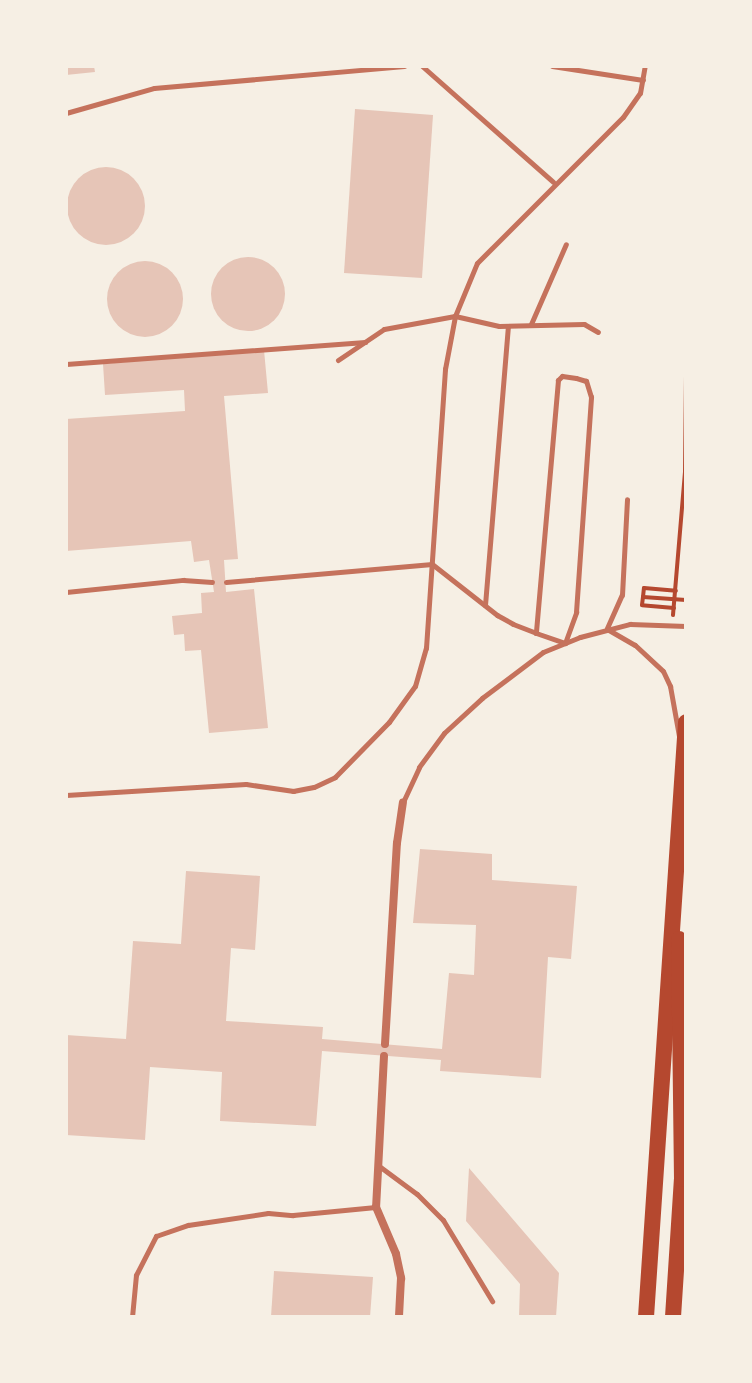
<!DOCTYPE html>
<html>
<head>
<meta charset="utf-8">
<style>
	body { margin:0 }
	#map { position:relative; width:752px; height:1383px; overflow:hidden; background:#f6efe4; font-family:Lato,sans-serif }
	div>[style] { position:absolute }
	.building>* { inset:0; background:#e6c5b7 }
	.round { border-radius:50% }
	.path>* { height:4px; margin:-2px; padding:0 2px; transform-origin:2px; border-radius:2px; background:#b5482f }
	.service>* { height:5px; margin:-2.5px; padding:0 2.5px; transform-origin:2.5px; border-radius:2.5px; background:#c5725c }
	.minor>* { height:8px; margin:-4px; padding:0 4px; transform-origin:4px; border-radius:4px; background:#c5725c }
	.primary>* { height:16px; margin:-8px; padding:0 8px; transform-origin:8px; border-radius:8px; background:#b5482f }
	span { translate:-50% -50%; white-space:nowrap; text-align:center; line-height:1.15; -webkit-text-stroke:6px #f6efe4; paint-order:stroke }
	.frame { position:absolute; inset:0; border:68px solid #f6efe4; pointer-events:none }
</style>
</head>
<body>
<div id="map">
	<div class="building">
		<div style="clip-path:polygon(66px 66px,94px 66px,95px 72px,66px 75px)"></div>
		<div style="clip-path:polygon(355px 109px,433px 115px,422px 278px,344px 273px)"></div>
		<div class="round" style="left:67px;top:167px;width:78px;height:78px"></div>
		<div class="round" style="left:211px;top:257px;width:74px;height:74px"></div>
		<div class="round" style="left:107px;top:261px;width:76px;height:76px"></div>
		<div style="clip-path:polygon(264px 350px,268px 393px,224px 396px,238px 559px,224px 560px,226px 592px,254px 589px,268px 728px,209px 733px,201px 650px,185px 651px,184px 634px,174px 635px,172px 616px,202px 613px,201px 593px,214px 592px,209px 560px,194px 562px,191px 541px,66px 551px,66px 419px,185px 411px,184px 390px,105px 395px,103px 364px)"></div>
		<div style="clip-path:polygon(420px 849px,492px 854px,492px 880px,577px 886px,571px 959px,548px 957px,541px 1078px,440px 1071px,441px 1060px,322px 1051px,316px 1126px,220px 1121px,222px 1072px,150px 1067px,145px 1140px,66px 1135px,66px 1035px,126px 1039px,133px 941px,181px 944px,186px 871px,260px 876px,255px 950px,231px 948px,226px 1021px,323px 1027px,322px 1039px,442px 1049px,449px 973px,474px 975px,476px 925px,413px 923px)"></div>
		<div style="clip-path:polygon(469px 1168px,559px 1273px,556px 1317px,519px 1317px,520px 1284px,466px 1221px)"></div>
		<div style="clip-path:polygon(274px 1271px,373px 1277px,370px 1317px,271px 1317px)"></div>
	</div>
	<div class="path">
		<div style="left:643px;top:597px;width:43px;rotate:4deg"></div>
		<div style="left:674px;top:608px;width:32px;rotate:-175deg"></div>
		<div style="left:642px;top:605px;width:8px;rotate:-83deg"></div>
		<div style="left:643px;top:597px;width:9px;rotate:-84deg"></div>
		<div style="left:644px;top:588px;width:32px;rotate:5deg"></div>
		<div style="left:673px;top:615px;width:144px;rotate:-85.2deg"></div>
		<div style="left:685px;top:472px;width:98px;rotate:-89.4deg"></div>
	</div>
	<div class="service">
		<div style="left:422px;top:66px;width:175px;rotate:41.5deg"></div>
		<div style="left:552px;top:66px;width:92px;rotate:8.7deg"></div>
		<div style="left:66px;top:113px;width:91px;rotate:-15.9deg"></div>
		<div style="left:154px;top:88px;width:251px;rotate:-5deg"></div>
		<div style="left:531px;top:324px;width:87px;rotate:-66.4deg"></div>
		<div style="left:338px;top:360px;width:55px;rotate:-34deg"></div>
		<div style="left:384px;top:329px;width:72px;rotate:-10.4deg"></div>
		<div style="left:455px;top:316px;width:45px;rotate:12.8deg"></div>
		<div style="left:499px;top:326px;width:85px;rotate:-1.3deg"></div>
		<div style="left:584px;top:324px;width:16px;rotate:30deg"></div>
		<div style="left:66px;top:364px;width:300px;rotate:-4.2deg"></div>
		<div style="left:226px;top:582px;width:207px;rotate:-5deg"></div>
		<div style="left:432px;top:564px;width:83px;rotate:38.1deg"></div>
		<div style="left:497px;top:615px;width:18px;rotate:29deg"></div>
		<div style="left:513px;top:624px;width:25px;rotate:21deg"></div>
		<div style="left:536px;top:633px;width:31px;rotate:19deg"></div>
		<div style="left:565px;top:643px;width:33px;rotate:-70deg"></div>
		<div style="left:576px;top:612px;width:216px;rotate:-86deg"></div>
		<div style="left:591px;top:397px;width:17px;rotate:-107deg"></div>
		<div style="left:586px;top:381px;width:10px;rotate:-163deg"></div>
		<div style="left:576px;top:378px;width:14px;rotate:-172deg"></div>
		<div style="left:562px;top:376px;width:6px;rotate:135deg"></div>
		<div style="left:558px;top:380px;width:254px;rotate:95deg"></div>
		<div style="left:66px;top:592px;width:118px;rotate:-5.9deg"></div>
		<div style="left:183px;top:580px;width:29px;rotate:4deg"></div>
		<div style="left:485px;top:605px;width:280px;rotate:-85.3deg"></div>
		<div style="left:607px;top:628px;width:36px;rotate:-66deg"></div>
		<div style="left:622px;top:595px;width:96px;rotate:-87deg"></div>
		<div style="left:607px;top:629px;width:32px;rotate:30deg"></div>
		<div style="left:635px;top:645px;width:38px;rotate:43deg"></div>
		<div style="left:663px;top:671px;width:17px;rotate:65deg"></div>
		<div style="left:670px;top:686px;width:51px;rotate:79.8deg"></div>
		<div style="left:66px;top:795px;width:180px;rotate:-3.5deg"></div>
		<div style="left:246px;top:784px;width:48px;rotate:8.5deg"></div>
		<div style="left:293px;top:791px;width:21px;rotate:-11deg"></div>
		<div style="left:314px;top:787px;width:23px;rotate:-25deg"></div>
		<div style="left:335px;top:777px;width:77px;rotate:-45.5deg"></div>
		<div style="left:389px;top:722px;width:44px;rotate:-54.2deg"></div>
		<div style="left:415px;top:686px;width:40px;rotate:-74deg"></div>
		<div style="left:426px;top:648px;width:280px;rotate:-86.1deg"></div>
		<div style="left:445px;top:369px;width:54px;rotate:-79.3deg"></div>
		<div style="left:455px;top:316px;width:57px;rotate:-67.5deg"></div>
		<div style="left:477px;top:263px;width:206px;rotate:-45deg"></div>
		<div style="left:623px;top:117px;width:29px;rotate:-55deg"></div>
		<div style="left:640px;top:93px;width:27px;rotate:-80deg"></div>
		<div style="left:403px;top:802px;width:38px;rotate:-65deg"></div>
		<div style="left:419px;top:767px;width:42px;rotate:-53.7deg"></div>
		<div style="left:444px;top:733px;width:52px;rotate:-42.6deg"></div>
		<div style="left:482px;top:698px;width:76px;rotate:-37deg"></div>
		<div style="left:543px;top:652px;width:40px;rotate:-22deg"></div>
		<div style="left:580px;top:637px;width:52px;rotate:-14.6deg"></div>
		<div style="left:630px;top:624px;width:56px;rotate:2deg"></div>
		<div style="left:379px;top:1166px;width:47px;rotate:36.4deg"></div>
		<div style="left:417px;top:1194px;width:37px;rotate:45deg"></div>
		<div style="left:443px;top:1220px;width:95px;rotate:58.8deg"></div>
		<div style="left:132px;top:1317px;width:42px;rotate:-84.6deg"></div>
		<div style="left:136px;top:1275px;width:44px;rotate:-62.9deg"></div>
		<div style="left:156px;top:1236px;width:34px;rotate:-19deg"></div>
		<div style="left:188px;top:1225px;width:81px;rotate:-8.5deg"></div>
		<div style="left:268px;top:1213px;width:25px;rotate:5deg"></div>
		<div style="left:293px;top:1215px;width:83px;rotate:-5.5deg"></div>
	</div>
	<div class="minor">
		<div style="left:385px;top:1044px;width:201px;rotate:-86.6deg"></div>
		<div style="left:397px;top:843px;width:41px;rotate:-81.7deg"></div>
		<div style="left:384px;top:1056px;width:151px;rotate:93deg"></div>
		<div style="left:376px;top:1207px;width:51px;rotate:66.9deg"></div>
		<div style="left:396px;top:1254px;width:25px;rotate:78deg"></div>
		<div style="left:401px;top:1278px;width:39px;rotate:93deg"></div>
	</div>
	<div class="primary">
		<div style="left:646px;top:1317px;width:596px;rotate:-86.15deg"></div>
		<div style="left:673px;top:1317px;width:138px;rotate:-86.3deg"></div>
		<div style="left:682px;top:1179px;width:240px;rotate:-90.7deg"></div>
	</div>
	<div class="frame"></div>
</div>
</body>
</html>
